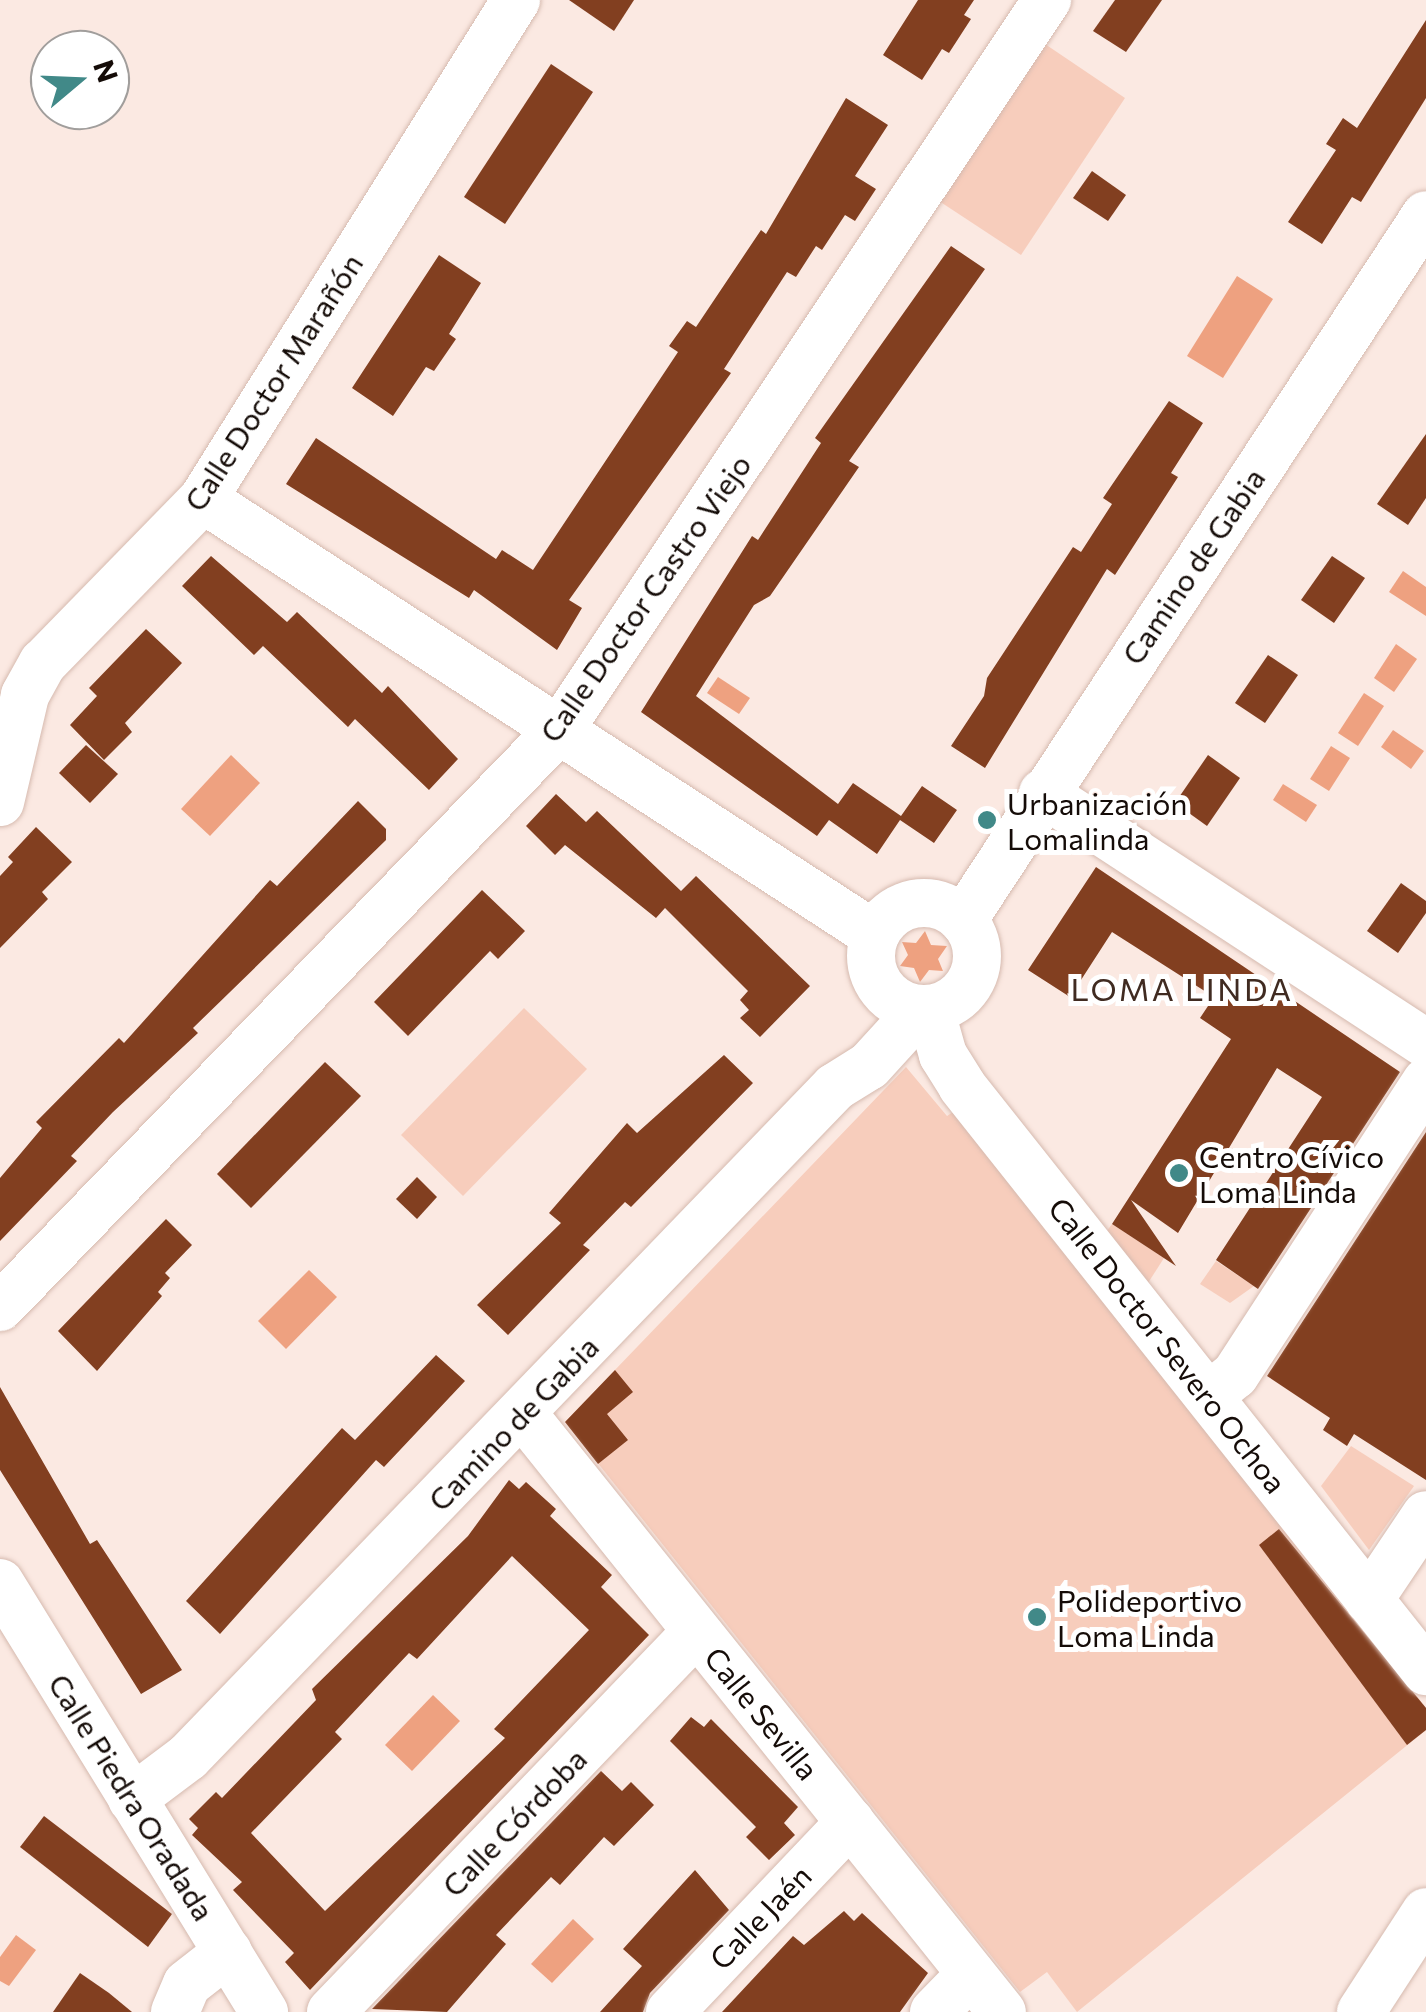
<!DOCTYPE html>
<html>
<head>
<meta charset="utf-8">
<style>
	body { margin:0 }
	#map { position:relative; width:1426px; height:2012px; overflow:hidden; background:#fbe9e2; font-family:Commissioner,sans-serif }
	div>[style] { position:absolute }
	.green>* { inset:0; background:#f7cdbc }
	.water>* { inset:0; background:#eea180 }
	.building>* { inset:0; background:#823f20 }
	.roads { filter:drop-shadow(0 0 2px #d6baaf) drop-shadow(0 0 2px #d6baaf) }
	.minor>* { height:48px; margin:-24px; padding:0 24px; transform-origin:24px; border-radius:24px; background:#fff }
	.minor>.ring { margin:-24px; padding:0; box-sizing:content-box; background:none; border:48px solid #fff; border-radius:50% }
	.dots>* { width:28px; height:28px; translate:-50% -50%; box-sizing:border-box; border:5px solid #fff; border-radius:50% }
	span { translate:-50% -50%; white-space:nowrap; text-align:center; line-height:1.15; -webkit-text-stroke:10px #fff; paint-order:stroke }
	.street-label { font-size:30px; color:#150c08 }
	.poi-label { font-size:30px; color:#150c08 }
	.left { translate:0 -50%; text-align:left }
	.neighbourhood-label { font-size:32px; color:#402b21; letter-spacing:2.5px }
	.north { position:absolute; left:30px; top:30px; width:100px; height:100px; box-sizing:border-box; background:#fff; border:2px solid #a19e9c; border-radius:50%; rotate:71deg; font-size:28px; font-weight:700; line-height:40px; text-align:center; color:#150c08 }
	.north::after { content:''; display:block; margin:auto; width:35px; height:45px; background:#418988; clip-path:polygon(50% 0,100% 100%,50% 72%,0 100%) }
</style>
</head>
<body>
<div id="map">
	<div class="green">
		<div style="clip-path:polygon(1045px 44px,1125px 98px,1021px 255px,939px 201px)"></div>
		<div style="clip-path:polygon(524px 1008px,587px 1069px,463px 1196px,401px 1135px)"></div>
		<div style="clip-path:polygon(906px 1067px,947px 1116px,956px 1110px,1426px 1708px,1426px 1730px,1077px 2012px,1047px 1972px,1020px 1992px,565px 1422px)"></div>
		<div style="clip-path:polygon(1112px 1224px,1164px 1258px,1148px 1283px,1107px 1231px)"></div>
		<div style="clip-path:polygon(1216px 1261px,1254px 1286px,1230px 1303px,1200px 1284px)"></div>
		<div style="clip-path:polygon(1351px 1446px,1414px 1486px,1369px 1550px,1321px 1486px)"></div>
	</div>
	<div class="water">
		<div style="clip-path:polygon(1237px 276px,1273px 299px,1223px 378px,1187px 356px)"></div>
		<div style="clip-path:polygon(1403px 571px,1426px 587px,1426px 616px,1389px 592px)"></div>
		<div style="clip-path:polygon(1396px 644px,1417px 659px,1394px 692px,1374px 678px)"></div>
		<div style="clip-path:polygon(718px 677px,750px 698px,739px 714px,707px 693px)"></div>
		<div style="clip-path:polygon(1364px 693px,1384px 706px,1358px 746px,1338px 733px)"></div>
		<div style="clip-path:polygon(1393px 730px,1424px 751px,1411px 769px,1381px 747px)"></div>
		<div style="clip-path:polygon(1331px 746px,1350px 758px,1329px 791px,1310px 779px)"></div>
		<div style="clip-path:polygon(231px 755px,260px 783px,210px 836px,181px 809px)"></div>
		<div style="clip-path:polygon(1283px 784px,1317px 805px,1306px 822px,1273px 800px)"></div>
		<div style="clip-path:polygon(925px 931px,931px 945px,947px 946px,938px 959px,943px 971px,929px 970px,920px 982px,914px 968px,900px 966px,908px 955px,902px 942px,916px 943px)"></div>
		<div style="clip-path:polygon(309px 1270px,337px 1297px,286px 1349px,258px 1321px)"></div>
		<div style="clip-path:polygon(433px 1695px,460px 1721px,412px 1771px,385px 1745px)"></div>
		<div style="clip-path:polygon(573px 1919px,594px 1939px,552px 1983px,531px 1964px)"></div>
		<div style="clip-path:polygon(16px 1935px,36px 1950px,9px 1986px,0 1981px,0 1957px)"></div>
	</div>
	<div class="building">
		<div style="clip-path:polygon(569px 0,634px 0,614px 31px)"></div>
		<div style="clip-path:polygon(918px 0,974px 0,964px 15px,971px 19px,949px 53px,942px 49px,922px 80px,883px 55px)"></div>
		<div style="clip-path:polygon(1115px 0,1162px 0,1126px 52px,1093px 31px)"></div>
		<div style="clip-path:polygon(1426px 20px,1426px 98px,1361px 202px,1352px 197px,1322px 244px,1288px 222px,1336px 150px,1326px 144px,1343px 118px,1357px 128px)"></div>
		<div style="clip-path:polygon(551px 64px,593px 92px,505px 224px,464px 197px)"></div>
		<div style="clip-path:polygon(846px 98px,888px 125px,855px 176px,876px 189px,855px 221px,845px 215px,822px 250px,816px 246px,796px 277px,787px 272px,724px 369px,731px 373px,569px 600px,582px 608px,557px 650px,474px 590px,469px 598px,286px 484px,316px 438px,496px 559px,502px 550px,533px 570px,678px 352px,669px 346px,687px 321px,696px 327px,761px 230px,766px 234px)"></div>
		<div style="clip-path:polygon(1092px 171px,1126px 195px,1108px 221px,1073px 198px)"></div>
		<div style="clip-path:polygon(951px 246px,985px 269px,849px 461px,859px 467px,770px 596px,754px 605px,696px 696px,838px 804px,853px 783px,901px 816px,922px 786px,957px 810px,934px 843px,900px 820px,877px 854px,829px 820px,817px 836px,641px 712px,752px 536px,758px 540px,821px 443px,815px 438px,827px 421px)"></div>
		<div style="clip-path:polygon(439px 255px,481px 283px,449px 334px,456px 339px,434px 371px,426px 367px,393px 416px,352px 388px)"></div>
		<div style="clip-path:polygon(1169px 401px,1203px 423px,1171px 473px,1178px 477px,1115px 575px,1107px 569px,985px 768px,951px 746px,984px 696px,987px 678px,1073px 547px,1081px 552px,1112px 504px,1103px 498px)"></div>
		<div style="clip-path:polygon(1426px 434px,1426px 498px,1408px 525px,1377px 504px)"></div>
		<div style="clip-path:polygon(211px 556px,287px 622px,297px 612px,382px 693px,388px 686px,458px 759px,429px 790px,355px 719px,348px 727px,263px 646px,254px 655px,182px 586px)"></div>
		<div style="clip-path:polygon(1332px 556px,1365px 578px,1334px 623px,1301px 600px)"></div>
		<div style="clip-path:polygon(146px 629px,182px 663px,125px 723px,132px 732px,104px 760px,70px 725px,97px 696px,89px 688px)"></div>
		<div style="clip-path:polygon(1268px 655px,1298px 675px,1265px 723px,1235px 703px)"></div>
		<div style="clip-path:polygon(86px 745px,118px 774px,90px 803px,59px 773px)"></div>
		<div style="clip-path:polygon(1208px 755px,1240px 778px,1207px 826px,1175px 803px)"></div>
		<div style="clip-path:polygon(556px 794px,586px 822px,597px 811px,681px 891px,696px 876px,810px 986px,760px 1037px,740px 1018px,749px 1010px,740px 1000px,748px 991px,665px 908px,656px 918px,565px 845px,555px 855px,526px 826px)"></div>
		<div style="clip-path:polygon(358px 801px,386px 829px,386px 840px,193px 1028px,198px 1033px,113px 1112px,71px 1156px,77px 1161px,0 1241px,0 1178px,42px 1128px,36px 1122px,119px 1038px,124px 1043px,270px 880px,277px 886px)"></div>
		<div style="clip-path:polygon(36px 827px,72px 862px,42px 892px,48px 899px,0 948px,0 876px,13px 862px,8px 857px)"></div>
		<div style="clip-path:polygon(1096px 867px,1400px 1072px,1258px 1289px,1216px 1260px,1322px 1097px,1277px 1068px,1178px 1233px,1131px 1200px,1176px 1266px,1112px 1224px,1231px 1039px,1200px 1018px,1214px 997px,1112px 932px,1070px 997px,1028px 970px)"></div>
		<div style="clip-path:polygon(1401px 883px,1426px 901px,1426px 913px,1398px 953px,1367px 931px)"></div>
		<div style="clip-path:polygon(482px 890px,525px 931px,498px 959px,490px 951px,408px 1036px,374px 1002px)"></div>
		<div style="clip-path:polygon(724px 1055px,753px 1083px,631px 1207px,625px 1202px,583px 1245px,590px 1250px,508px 1335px,477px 1305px,561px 1223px,549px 1213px,627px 1123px,637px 1133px)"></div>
		<div style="clip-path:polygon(325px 1062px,361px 1096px,251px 1208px,217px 1174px)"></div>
		<div style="clip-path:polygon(1426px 1132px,1426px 1480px,1354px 1434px,1347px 1446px,1323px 1430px,1330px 1418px,1267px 1376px)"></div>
		<div style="clip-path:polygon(417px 1177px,437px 1197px,417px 1219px,396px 1199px)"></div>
		<div style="clip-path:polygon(166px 1219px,192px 1245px,165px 1273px,170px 1278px,158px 1292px,162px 1296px,97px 1371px,58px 1331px)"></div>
		<div style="clip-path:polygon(436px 1355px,465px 1381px,384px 1467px,376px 1460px,220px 1634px,186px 1601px,342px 1428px,355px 1440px)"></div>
		<div style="clip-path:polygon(615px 1370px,633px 1392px,607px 1414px,628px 1440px,598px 1464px,565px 1422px)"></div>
		<div style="clip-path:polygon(0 1387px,90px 1544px,97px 1540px,182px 1670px,141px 1694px,0 1470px)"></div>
		<div style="clip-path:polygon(evenodd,509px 1480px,519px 1489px,526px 1482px,556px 1509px,550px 1516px,612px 1575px,601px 1587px,649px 1635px,310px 1990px,285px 1962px,294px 1953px,233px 1890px,242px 1882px,192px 1835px,198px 1828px,189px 1819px,216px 1792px,222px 1798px,316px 1700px,312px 1689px,468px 1536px,509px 1480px,512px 1556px,589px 1630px,494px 1729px,505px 1738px,325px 1911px,251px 1833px,342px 1739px,335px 1732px,392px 1671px,409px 1653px,417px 1659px,512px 1556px)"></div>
		<div style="clip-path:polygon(1279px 1529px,1426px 1708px,1426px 1730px,1407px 1745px,1259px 1545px)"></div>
		<div style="clip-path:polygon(691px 1717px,704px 1727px,711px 1719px,798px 1807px,784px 1823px,795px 1835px,769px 1860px,746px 1837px,756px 1827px,670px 1741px)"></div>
		<div style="clip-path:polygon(601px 1771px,622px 1791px,631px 1782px,654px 1805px,614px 1846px,604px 1837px,560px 1885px,551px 1877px,496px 1935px,506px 1944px,447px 2012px,372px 2009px)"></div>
		<div style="clip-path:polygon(44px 1816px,172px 1914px,148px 1947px,20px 1847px)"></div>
		<div style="clip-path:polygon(695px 1870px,729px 1910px,650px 1993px,643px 2012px,600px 2012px,642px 1966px,623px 1949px)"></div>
		<div style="clip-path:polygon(844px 1911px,854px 1921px,862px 1913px,928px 1973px,900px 2012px,722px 2012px,793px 1936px,804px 1945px)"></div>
		<div style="clip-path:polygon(80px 1973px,109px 1993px,132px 2012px,53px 2012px)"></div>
	</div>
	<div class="roads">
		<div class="minor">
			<div style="left:203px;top:499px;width:801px;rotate:32.98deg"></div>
			<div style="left:1043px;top:793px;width:458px;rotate:33.2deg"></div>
			<div style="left:0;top:802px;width:110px;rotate:-76.8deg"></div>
			<div style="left:25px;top:695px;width:37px;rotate:-61deg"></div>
			<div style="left:43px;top:663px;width:229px;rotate:-45.7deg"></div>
			<div style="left:203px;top:499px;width:589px;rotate:-57.9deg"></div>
			<div class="ring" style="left:871px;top:903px;width:58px;height:58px"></div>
			<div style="left:963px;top:920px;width:843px;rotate:-56.71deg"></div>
			<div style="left:930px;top:1009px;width:48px;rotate:74.2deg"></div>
			<div style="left:943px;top:1055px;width:36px;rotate:58deg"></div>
			<div style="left:962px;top:1086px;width:747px;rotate:51.58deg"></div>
			<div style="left:0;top:1307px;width:805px;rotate:-45.91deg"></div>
			<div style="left:560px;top:729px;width:877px;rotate:-56.26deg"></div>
			<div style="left:1210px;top:1395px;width:32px;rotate:-39deg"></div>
			<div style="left:1235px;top:1375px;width:350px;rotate:-56.9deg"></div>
			<div style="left:523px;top:1414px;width:766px;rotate:51.31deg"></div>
			<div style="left:0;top:1583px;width:504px;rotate:58.39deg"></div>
			<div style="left:1369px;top:1600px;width:102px;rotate:-56.2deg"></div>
			<div style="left:132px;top:1799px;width:70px;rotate:-36.9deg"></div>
			<div style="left:188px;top:1757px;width:931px;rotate:-46deg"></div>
			<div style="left:835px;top:1087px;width:40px;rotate:-32deg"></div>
			<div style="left:869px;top:1066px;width:77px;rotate:-47.6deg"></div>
			<div style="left:175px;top:2012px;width:30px;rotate:-67deg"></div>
			<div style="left:187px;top:1984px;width:52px;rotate:-38deg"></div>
			<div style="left:331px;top:2012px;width:527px;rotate:-46.15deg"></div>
			<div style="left:670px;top:2012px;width:262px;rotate:-46.5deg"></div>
			<div style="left:934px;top:2012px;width:53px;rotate:-45.8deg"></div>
			<div style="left:1361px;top:2012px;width:119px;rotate:-57deg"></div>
		</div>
	</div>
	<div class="dots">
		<div style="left:987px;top:820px;background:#418988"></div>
		<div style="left:1179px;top:1173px;background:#418988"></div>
		<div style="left:1037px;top:1617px;background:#418988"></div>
	</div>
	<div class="street-label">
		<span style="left:273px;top:382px;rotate:-57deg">Calle Doctor Marañón</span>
		<span style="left:1193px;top:566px;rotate:-56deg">Camino de Gabia</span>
		<span style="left:645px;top:598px;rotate:-55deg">Calle Doctor Castro Viejo</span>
		<span style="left:1168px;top:1345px;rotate:52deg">Calle Doctor Severo Ochoa</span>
		<span style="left:513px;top:1423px;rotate:-46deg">Camino de Gabia</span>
		<span style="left:762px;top:1713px;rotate:51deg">Calle Sevilla</span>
		<span style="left:132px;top:1797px;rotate:58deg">Calle Piedra Oradada</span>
		<span style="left:514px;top:1822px;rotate:-46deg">Calle Córdoba</span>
		<span style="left:760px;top:1917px;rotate:-46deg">Calle Jaén</span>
	</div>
	<div class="poi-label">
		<span class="left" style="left:1007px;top:820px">Urbanización<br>Lomalinda</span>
		<span class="left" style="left:1199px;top:1173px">Centro Cívico<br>Loma Linda</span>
		<span class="left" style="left:1057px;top:1617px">Polideportivo<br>Loma Linda</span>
	</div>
	<div class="neighbourhood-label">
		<span style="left:1182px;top:988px">LOMA LINDA</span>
	</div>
	<div class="north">N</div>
</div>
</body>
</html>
